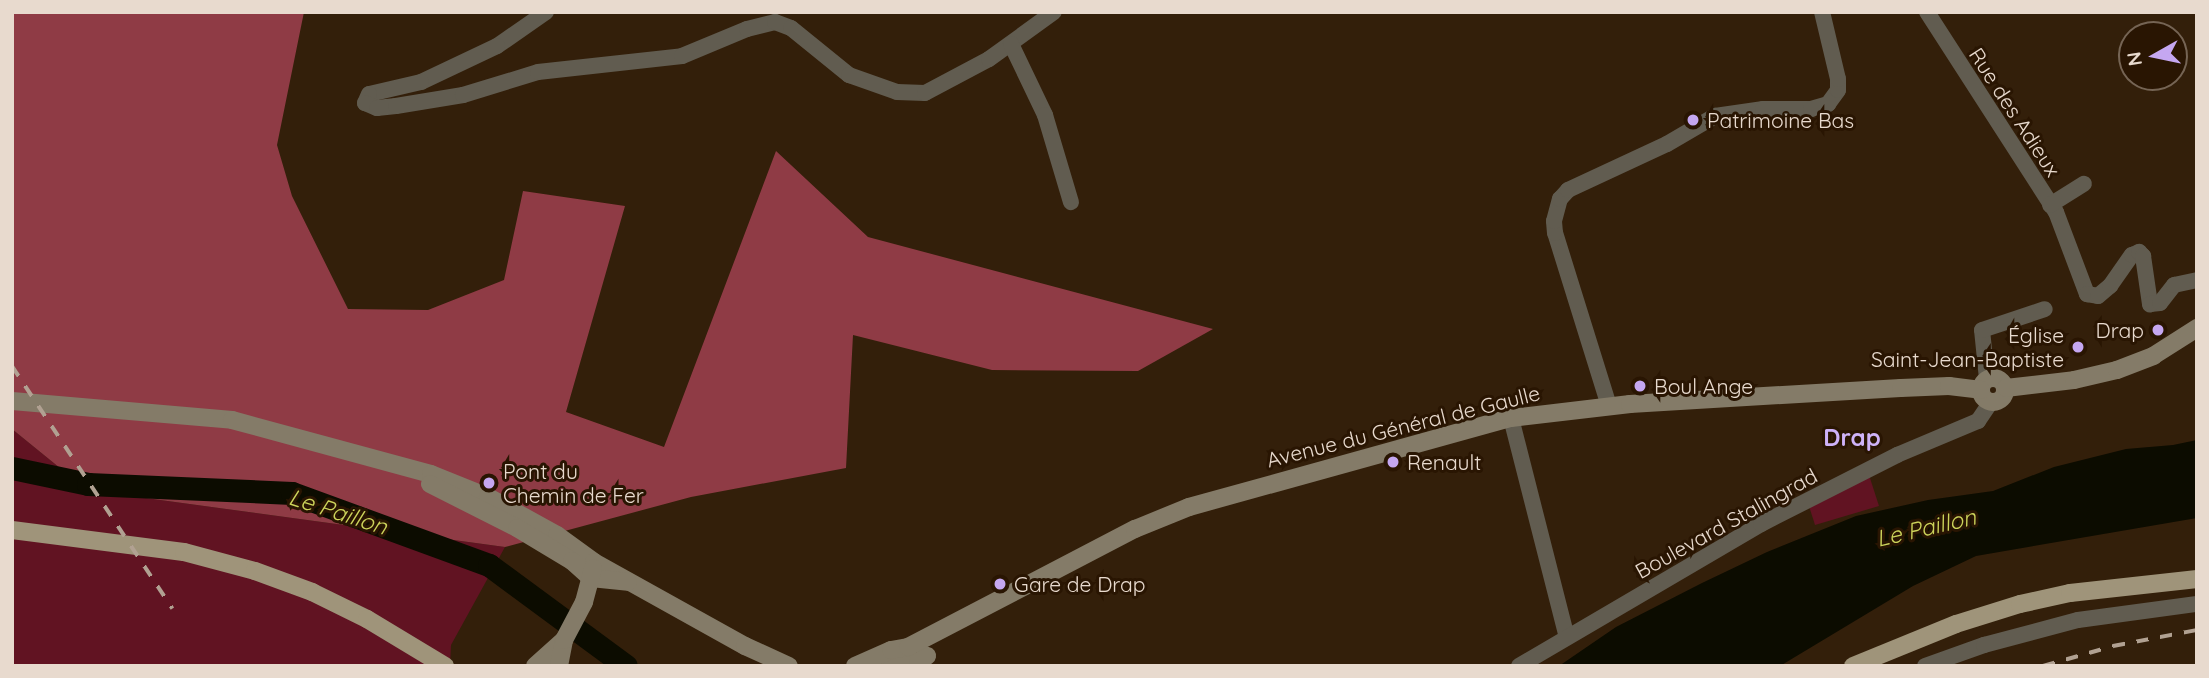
<!DOCTYPE html>
<html>
<head>
<meta charset="utf-8">
<style>
	body { margin:0 }
	#map { position:relative; width:2209px; height:678px; overflow:hidden; background:#331f0a; font-family:Quicksand,sans-serif }
	div>[style] { position:absolute }
	.green>* { inset:0; background:#611322 }
	.forest>* { inset:0; background:#8f3b45 }
	.water>* { inset:0; background:#0c0c00 }
	.river>* { height:23px; margin:-11.5px; padding:0 11.5px; transform-origin:11.5px; border-radius:11.5px; background:#0c0c00 }
	.street>* { height:16px; margin:-8px; padding:0 8px; transform-origin:8px; border-radius:8px; background:#615c50 }
	.secondary>* { height:18px; margin:-9px; padding:0 9px; transform-origin:9px; border-radius:9px; background:#847b68 }
	.secondary>.ring { margin:-9px; padding:0; box-sizing:content-box; background:none; border:18px solid #847b68; border-radius:50% }
	.primary>* { height:18px; margin:-9px; padding:0 9px; transform-origin:9px; border-radius:9px; background:#9f947a }
	.rail>* { height:3.5px; margin-top:-1.75px; transform-origin:0; background:repeating-linear-gradient(90deg,#b1a192 0 12px,transparent 0 24px) }
	.dots>* { width:19px; height:19px; translate:-50% -50%; box-sizing:border-box; border:4px solid #291502; border-radius:50% }
	span { translate:-50% -50%; white-space:nowrap; text-align:center; line-height:1.15; -webkit-text-stroke:6px #291502; paint-order:stroke }
	.street-label { font-size:21px; color:#e8dace }
	.poi-label { font-size:21px; color:#e8dace }
	.left { translate:0 -50%; text-align:left }
	.right { translate:-100% -50%; text-align:right }
	.water-label { font-size:23px; color:#cdd45b; font-style:italic }
	.quarter-label { font-size:24px; color:#ceb2f8; font-weight:700 }
	.frame { position:absolute; inset:0; border:14px solid #e8dace; pointer-events:none }
	.north { position:absolute; left:2118px; top:21px; width:70px; height:70px; box-sizing:border-box; background:#291502; border:2px solid #756454; border-radius:50%; rotate:261deg; font-size:19px; font-weight:700; line-height:28px; text-align:center; color:#e8dace }
	.north::after { content:''; display:block; margin:auto; width:24px; height:32px; background:#c5a7f1; clip-path:polygon(50% 0,100% 100%,50% 72%,0 100%) }
</style>
</head>
<body>
<div id="map">
	<div class="green">
		<div style="clip-path:polygon(12px 429px,87px 490px,505px 547px,451px 645px,450px 666px,12px 666px)"></div>
		<div style="clip-path:polygon(1869px 475px,1879px 506px,1815px 525px,1809px 506px)"></div>
	</div>
	<div class="forest">
		<div style="clip-path:polygon(12px 12px,304px 12px,277px 145px,292px 196px,348px 309px,428px 310px,504px 280px,523px 191px,625px 206px,566px 412px,664px 447px,776px 151px,868px 237px,1213px 329px,1138px 371px,992px 370px,853px 335px,846px 468px,691px 497px,505px 547px,87px 490px,12px 429px)"></div>
	</div>
	<div class="water">
		<div style="clip-path:polygon(2197px 440px,2197px 518px,1976px 556px,1913px 586px,1780px 666px,1559px 666px,1616px 627px,1702px 583px,1767px 552px,1856px 516px,1928px 500px,1993px 491px,2054px 467px,2126px 449px,2173px 445px)"></div>
	</div>
	<div class="river">
		<div style="left:12px;top:468px;width:78px;rotate:11.9deg"></div>
		<div style="left:88px;top:484px;width:204px;rotate:2.5deg"></div>
		<div style="left:292px;top:493px;width:210px;rotate:20.1deg"></div>
		<div style="left:489px;top:565px;width:170px;rotate:36.4deg"></div>
	</div>
	<div class="street">
		<div style="left:546px;top:12px;width:60px;rotate:145.2deg"></div>
		<div style="left:497px;top:46px;width:84px;rotate:154.7deg"></div>
		<div style="left:421px;top:82px;width:53px;rotate:167deg"></div>
		<div style="left:369px;top:94px;width:10px;rotate:114deg"></div>
		<div style="left:365px;top:103px;width:13px;rotate:23deg"></div>
		<div style="left:377px;top:108px;width:19px;rotate:-6deg"></div>
		<div style="left:396px;top:106px;width:68px;rotate:-9.3deg"></div>
		<div style="left:463px;top:95px;width:78px;rotate:-17deg"></div>
		<div style="left:538px;top:72px;width:145px;rotate:-6.3deg"></div>
		<div style="left:682px;top:56px;width:70px;rotate:-22.6deg"></div>
		<div style="left:747px;top:29px;width:29px;rotate:-14deg"></div>
		<div style="left:775px;top:22px;width:17px;rotate:21deg"></div>
		<div style="left:791px;top:28px;width:75px;rotate:39deg"></div>
		<div style="left:849px;top:75px;width:51px;rotate:19.5deg"></div>
		<div style="left:897px;top:92px;width:28px;rotate:2deg"></div>
		<div style="left:925px;top:93px;width:72px;rotate:-28deg"></div>
		<div style="left:989px;top:59px;width:80px;rotate:-35.9deg"></div>
		<div style="left:1927px;top:12px;width:238px;rotate:57.2deg"></div>
		<div style="left:2056px;top:212px;width:88px;rotate:69.3deg"></div>
		<div style="left:2087px;top:294px;width:11px;rotate:10deg"></div>
		<div style="left:2098px;top:296px;width:16px;rotate:-40deg"></div>
		<div style="left:2110px;top:286px;width:38px;rotate:-55deg"></div>
		<div style="left:2132px;top:255px;width:8px;rotate:-23deg"></div>
		<div style="left:2139px;top:252px;width:6px;rotate:45deg"></div>
		<div style="left:2143px;top:256px;width:49px;rotate:81.7deg"></div>
		<div style="left:2150px;top:304px;width:10px;rotate:-6deg"></div>
		<div style="left:2160px;top:303px;width:23px;rotate:-52deg"></div>
		<div style="left:2174px;top:285px;width:24px;rotate:-12deg"></div>
		<div style="left:1011px;top:44px;width:79px;rotate:64.4deg"></div>
		<div style="left:1045px;top:115px;width:91px;rotate:73.4deg"></div>
		<div style="left:2050px;top:205px;width:40px;rotate:-32deg"></div>
		<div style="left:1987px;top:379px;width:49px;rotate:-95.8deg"></div>
		<div style="left:1982px;top:330px;width:66px;rotate:-18.4deg"></div>
		<div style="left:1609px;top:406px;width:181px;rotate:-107.3deg"></div>
		<div style="left:1555px;top:233px;width:12px;rotate:-95deg"></div>
		<div style="left:1554px;top:221px;width:23px;rotate:-75deg"></div>
		<div style="left:1560px;top:199px;width:12px;rotate:-48deg"></div>
		<div style="left:1568px;top:190px;width:109px;rotate:-24.9deg"></div>
		<div style="left:1667px;top:144px;width:56px;rotate:-30.3deg"></div>
		<div style="left:1715px;top:116px;width:49px;rotate:-8.3deg"></div>
		<div style="left:1763px;top:109px;width:48px"></div>
		<div style="left:1811px;top:109px;width:18px;rotate:-16deg"></div>
		<div style="left:1828px;top:104px;width:17px;rotate:-54deg"></div>
		<div style="left:1838px;top:90px;width:11px;rotate:-90deg"></div>
		<div style="left:1838px;top:79px;width:69px;rotate:-103.4deg"></div>
		<div style="left:1511px;top:418px;width:226px;rotate:75.7deg"></div>
		<div style="left:1519px;top:666px;width:281px;rotate:-30.4deg"></div>
		<div style="left:1761px;top:524px;width:153px;rotate:-26.9deg"></div>
		<div style="left:1897px;top:455px;width:88px;rotate:-22.8deg"></div>
		<div style="left:1978px;top:421px;width:23px;rotate:-56deg"></div>
		<div style="left:1925px;top:666px;width:63px;rotate:-19.6deg"></div>
		<div style="left:1984px;top:645px;width:97px;rotate:-14.9deg"></div>
		<div style="left:2078px;top:620px;width:120px;rotate:-7.7deg"></div>
	</div>
	<div class="secondary">
		<div class="ring" style="left:1981px;top:378px;width:6px;height:6px"></div>
		<div style="left:2006px;top:388px;width:68px;rotate:-6.7deg"></div>
		<div style="left:2074px;top:380px;width:44px;rotate:-13.1deg"></div>
		<div style="left:2117px;top:370px;width:39px;rotate:-21deg"></div>
		<div style="left:2153px;top:356px;width:52px;rotate:-32.5deg"></div>
		<div style="left:12px;top:401px;width:221px;rotate:4.9deg"></div>
		<div style="left:232px;top:420px;width:206px;rotate:15.2deg"></div>
		<div style="left:431px;top:474px;width:61px;rotate:22deg"></div>
		<div style="left:488px;top:497px;width:79px;rotate:28.8deg"></div>
		<div style="left:557px;top:535px;width:46px;rotate:36.1deg"></div>
		<div style="left:594px;top:562px;width:173px;rotate:29.1deg"></div>
		<div style="left:745px;top:646px;width:48px;rotate:24.4deg"></div>
		<div style="left:430px;top:484px;width:97px;rotate:26.8deg"></div>
		<div style="left:517px;top:528px;width:64px;rotate:31deg"></div>
		<div style="left:572px;top:561px;width:25px;rotate:42deg"></div>
		<div style="left:591px;top:578px;width:37px;rotate:6deg"></div>
		<div style="left:887px;top:657px;width:31px;rotate:9deg"></div>
		<div style="left:918px;top:662px;width:11px;rotate:-34deg"></div>
		<div style="left:535px;top:666px;width:39px;rotate:-42deg"></div>
		<div style="left:559px;top:666px;width:26px;rotate:-79deg"></div>
		<div style="left:564px;top:640px;width:43px;rotate:-62.2deg"></div>
		<div style="left:584px;top:602px;width:35px;rotate:-75deg"></div>
		<div style="left:855px;top:666px;width:39px;rotate:-24deg"></div>
		<div style="left:891px;top:650px;width:17px;rotate:-10deg"></div>
		<div style="left:908px;top:647px;width:256px;rotate:-27.5deg"></div>
		<div style="left:1135px;top:529px;width:58px;rotate:-22.2deg"></div>
		<div style="left:1189px;top:507px;width:334px;rotate:-15.5deg"></div>
		<div style="left:1511px;top:418px;width:120px;rotate:-6.7deg"></div>
		<div style="left:1630px;top:404px;width:271px;rotate:-3.4deg"></div>
		<div style="left:1901px;top:388px;width:48px;rotate:-2.4deg"></div>
		<div style="left:1949px;top:386px;width:32px;rotate:7deg"></div>
	</div>
	<div class="primary">
		<div style="left:12px;top:530px;width:173px;rotate:7.3deg"></div>
		<div style="left:184px;top:552px;width:73px;rotate:15deg"></div>
		<div style="left:255px;top:571px;width:61px;rotate:20.2deg"></div>
		<div style="left:312px;top:592px;width:61px;rotate:26.1deg"></div>
		<div style="left:367px;top:619px;width:91px;rotate:31.1deg"></div>
		<div style="left:1853px;top:666px;width:111px;rotate:-22.2deg"></div>
		<div style="left:1956px;top:624px;width:67px;rotate:-17.4deg"></div>
		<div style="left:2020px;top:604px;width:51px;rotate:-12.4deg"></div>
		<div style="left:2070px;top:593px;width:128px;rotate:-6.3deg"></div>
	</div>
	<div class="rail">
		<div style="left:12px;top:366px;width:291px;rotate:56.5deg"></div>
		<div style="left:2043px;top:666px;width:73px;rotate:-15.9deg"></div>
		<div style="left:2113px;top:646px;width:86px;rotate:-10.8deg"></div>
	</div>
	<div class="dots">
		<div style="left:1693px;top:120px;background:#c5a7f1"></div>
		<div style="left:2158px;top:330px;background:#c5a7f1"></div>
		<div style="left:2078px;top:347px;background:#c5a7f1"></div>
		<div style="left:1640px;top:386px;background:#c5a7f1"></div>
		<div style="left:1393px;top:462px;background:#c5a7f1"></div>
		<div style="left:489px;top:483px;background:#c5a7f1"></div>
		<div style="left:1000px;top:584px;background:#c5a7f1"></div>
	</div>
	<div class="street-label">
		<span style="left:2015px;top:112px;rotate:57deg">Rue des Adieux</span>
		<span style="left:1403px;top:426px;rotate:-14deg">Avenue du Général de Gaulle</span>
		<span style="left:1726px;top:523px;rotate:-29deg">Boulevard Stalingrad</span>
	</div>
	<div class="poi-label">
		<span class="left" style="left:1707px;top:120px">Patrimoine Bas</span>
		<span class="right" style="left:2144px;top:330px">Drap</span>
		<span class="right" style="left:2064px;top:347px">Église<br>Saint-Jean-Baptiste</span>
		<span class="left" style="left:1654px;top:386px">Boul Ange</span>
		<span class="left" style="left:1407px;top:462px">Renault</span>
		<span class="left" style="left:503px;top:483px">Pont du<br>Chemin de Fer</span>
		<span class="left" style="left:1014px;top:584px">Gare de Drap</span>
	</div>
	<div class="water-label">
		<span style="left:338px;top:512px;rotate:18deg">Le Paillon</span>
		<span style="left:1926px;top:528px;rotate:-13deg">Le Paillon</span>
	</div>
	<div class="quarter-label">
		<span style="left:1852px;top:438px">Drap</span>
	</div>
	<div class="frame"></div>
	<div class="north">N</div>
</div>
</body>
</html>
